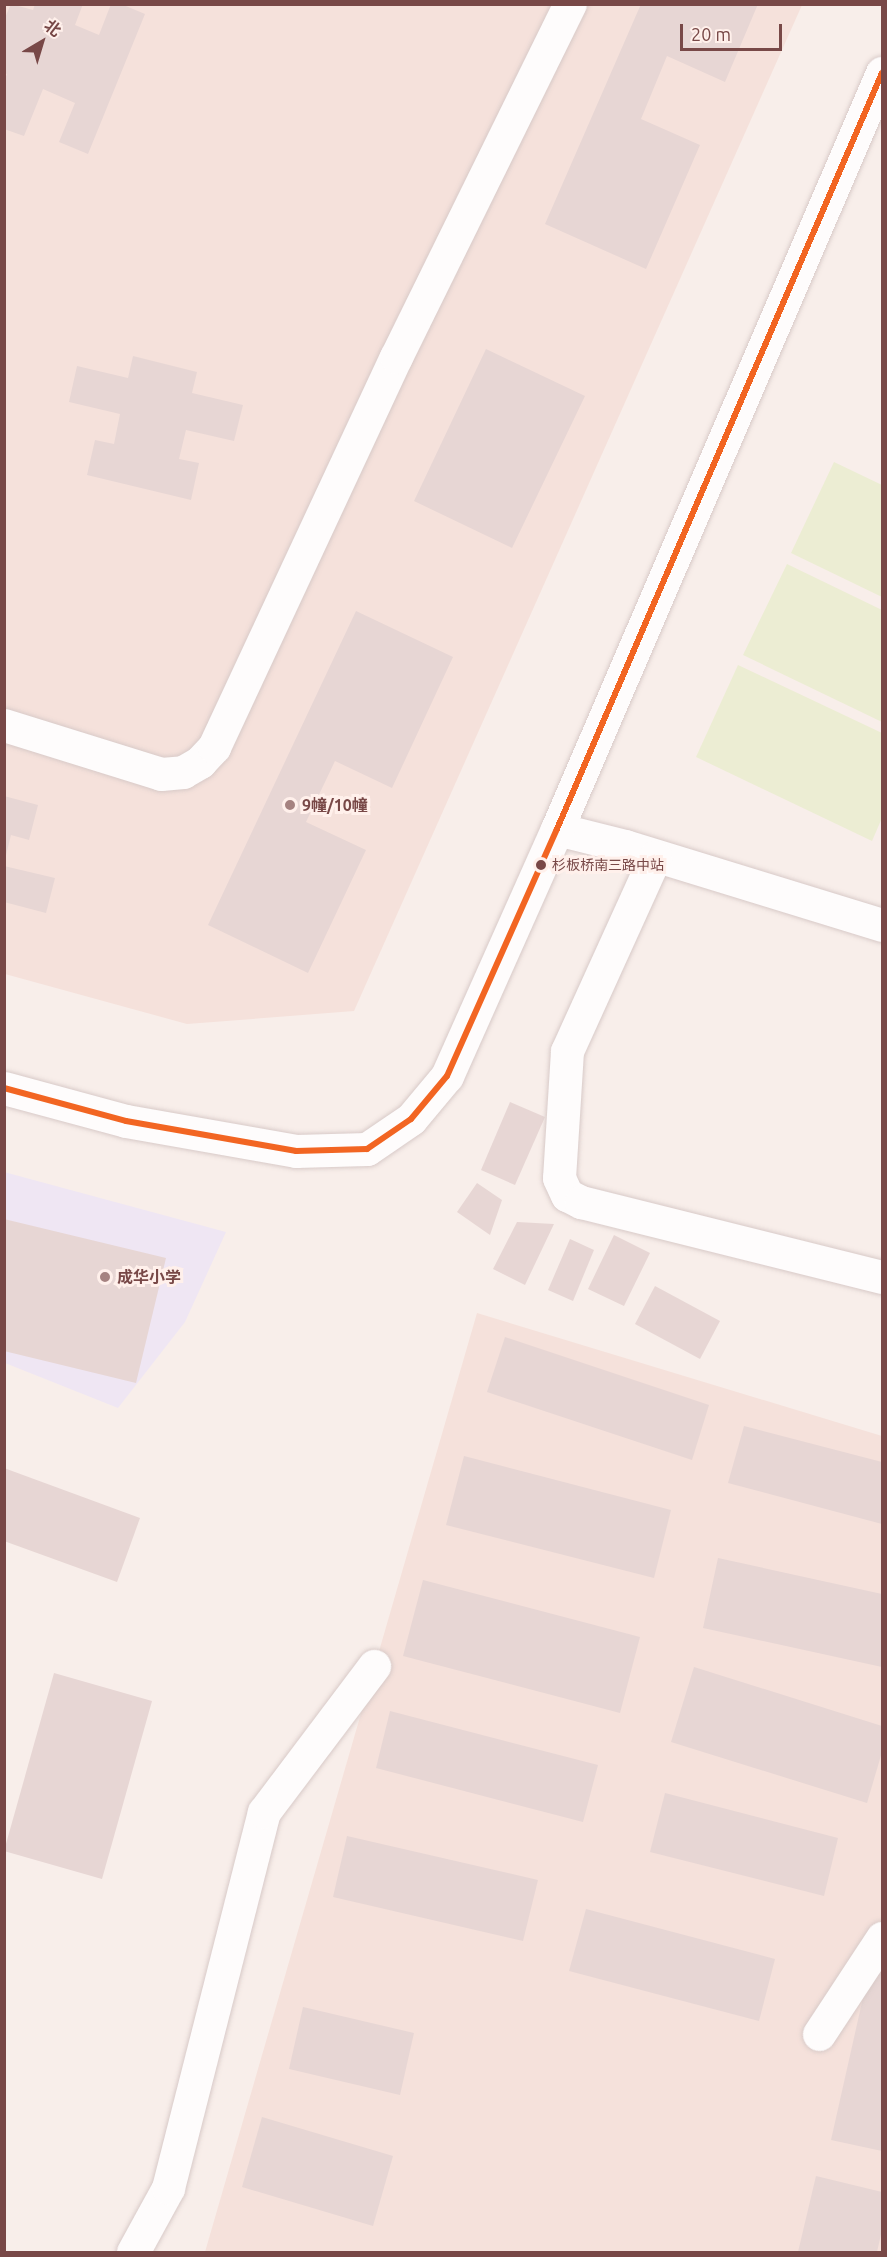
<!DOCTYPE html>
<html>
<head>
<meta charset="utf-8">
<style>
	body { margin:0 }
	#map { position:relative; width:887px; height:2257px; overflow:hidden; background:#f8eeea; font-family:Ubuntu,"Noto Sans SC",sans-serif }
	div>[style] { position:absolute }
	.residential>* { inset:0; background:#f5e1db }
	.education>* { inset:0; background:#efe6f3 }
	.green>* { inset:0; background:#ecedd3 }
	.building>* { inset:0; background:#e7d6d4 }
	.roads { filter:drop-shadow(0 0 2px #d8cac8) drop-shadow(0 0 2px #d8cac8) }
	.minor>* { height:33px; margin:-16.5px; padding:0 16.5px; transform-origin:16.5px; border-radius:16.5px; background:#fefcfc }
	.bus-1>* { height:6px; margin:-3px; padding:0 3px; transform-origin:3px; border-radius:3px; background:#f26522 }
	.dots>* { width:16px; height:16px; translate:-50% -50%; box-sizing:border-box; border:3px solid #fff0eb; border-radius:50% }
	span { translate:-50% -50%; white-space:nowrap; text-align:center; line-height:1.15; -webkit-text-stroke:6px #fff0eb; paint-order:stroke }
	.bus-label { font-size:14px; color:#784847 }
	.left { translate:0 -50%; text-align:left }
	.poi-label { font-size:16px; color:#784847; font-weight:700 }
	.frame { position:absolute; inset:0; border:6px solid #784847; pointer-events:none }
	.north { position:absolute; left:12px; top:12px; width:60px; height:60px; -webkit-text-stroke:4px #fff0eb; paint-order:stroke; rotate:38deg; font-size:16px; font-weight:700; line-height:24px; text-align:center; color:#784847 }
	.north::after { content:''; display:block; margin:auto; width:21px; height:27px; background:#784847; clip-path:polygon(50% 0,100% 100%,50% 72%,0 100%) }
	.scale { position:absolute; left:680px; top:24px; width:102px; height:27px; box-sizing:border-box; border:3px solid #784847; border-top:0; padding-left:8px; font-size:18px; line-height:21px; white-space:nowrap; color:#784847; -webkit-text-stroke:4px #fff0eb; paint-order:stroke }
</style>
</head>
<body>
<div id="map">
	<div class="residential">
		<div style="clip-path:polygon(4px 5px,802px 5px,354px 1011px,187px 1024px,5px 974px)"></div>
		<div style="clip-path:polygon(477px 1313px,882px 1436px,882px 2252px,205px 2252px)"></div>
	</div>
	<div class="education">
		<div style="clip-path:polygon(4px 1172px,226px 1232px,185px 1322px,118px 1408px,5px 1363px)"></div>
	</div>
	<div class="green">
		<div style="clip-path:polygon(834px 462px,882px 485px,882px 597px,791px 553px)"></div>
		<div style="clip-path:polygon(787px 564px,882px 610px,882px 722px,743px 655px)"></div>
		<div style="clip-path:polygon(738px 665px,882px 733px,882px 818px,872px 841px,696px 757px)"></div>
	</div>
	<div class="building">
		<div style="clip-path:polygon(11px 4px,33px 10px,35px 4px,83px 4px,75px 25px,99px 35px,111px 4px,121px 4px,145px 14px,88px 154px,59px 142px,75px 103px,43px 89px,24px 136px,4px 129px,4px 81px,7px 74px,4px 73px,4px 20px)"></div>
		<div style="clip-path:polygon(641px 4px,758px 4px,725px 82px,667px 56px,641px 119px,700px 145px,646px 269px,545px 224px)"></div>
		<div style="clip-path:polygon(486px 349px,585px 396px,512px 548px,414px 501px)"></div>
		<div style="clip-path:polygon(133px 356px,197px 372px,192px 393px,243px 405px,234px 441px,186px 430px,179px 459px,199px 463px,191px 500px,87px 475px,95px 440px,114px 444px,120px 414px,69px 402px,77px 366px,128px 378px)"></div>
		<div style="clip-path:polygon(356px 611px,453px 657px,392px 788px,335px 761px,306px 822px,366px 850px,308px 973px,208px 925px)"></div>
		<div style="clip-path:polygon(4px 796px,38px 805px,29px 840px,11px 835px,5px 859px)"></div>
		<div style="clip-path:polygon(4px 866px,55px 878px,46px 913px,4px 902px)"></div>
		<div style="clip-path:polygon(510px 1102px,545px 1117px,515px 1185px,481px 1170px)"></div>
		<div style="clip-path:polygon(477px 1183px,502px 1200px,490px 1235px,457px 1212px)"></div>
		<div style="clip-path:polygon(4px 1219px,166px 1258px,136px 1383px,4px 1351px)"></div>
		<div style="clip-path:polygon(517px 1222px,554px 1224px,525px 1285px,493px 1269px)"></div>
		<div style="clip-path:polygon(614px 1235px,650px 1253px,624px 1306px,588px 1289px)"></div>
		<div style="clip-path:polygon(570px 1239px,594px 1250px,573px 1301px,548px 1290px)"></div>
		<div style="clip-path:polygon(655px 1286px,720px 1321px,700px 1359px,635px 1324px)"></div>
		<div style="clip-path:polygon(505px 1337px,709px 1405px,692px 1460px,487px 1392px)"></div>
		<div style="clip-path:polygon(744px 1426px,882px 1462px,882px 1524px,728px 1483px)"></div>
		<div style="clip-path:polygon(464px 1456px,671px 1510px,654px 1578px,446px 1525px)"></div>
		<div style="clip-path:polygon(4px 1468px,140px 1518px,117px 1582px,4px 1541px)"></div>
		<div style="clip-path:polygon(718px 1558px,882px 1594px,882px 1667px,703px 1628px)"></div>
		<div style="clip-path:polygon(423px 1580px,640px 1637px,620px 1713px,403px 1656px)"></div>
		<div style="clip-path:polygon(694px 1667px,882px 1726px,882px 1752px,867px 1803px,671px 1742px)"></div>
		<div style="clip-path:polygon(54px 1673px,152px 1701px,102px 1879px,4px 1851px)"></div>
		<div style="clip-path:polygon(390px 1711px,598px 1765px,583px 1822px,376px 1768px)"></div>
		<div style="clip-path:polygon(665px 1793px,838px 1838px,824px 1896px,650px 1852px)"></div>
		<div style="clip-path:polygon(347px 1836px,538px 1880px,523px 1941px,333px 1897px)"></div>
		<div style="clip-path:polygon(586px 1909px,775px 1959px,759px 2021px,569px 1971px)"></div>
		<div style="clip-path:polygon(869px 1971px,882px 1974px,882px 2151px,831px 2140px)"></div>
		<div style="clip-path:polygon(303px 2007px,414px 2033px,400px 2095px,289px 2069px)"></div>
		<div style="clip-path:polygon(262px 2117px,393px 2156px,373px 2226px,242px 2187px)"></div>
		<div style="clip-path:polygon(816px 2176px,882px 2192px,882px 2230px,877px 2252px,798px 2252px)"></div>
	</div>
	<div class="roads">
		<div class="minor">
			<div style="left:4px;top:725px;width:164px;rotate:17.3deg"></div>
			<div style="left:161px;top:774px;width:22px;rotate:-5deg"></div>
			<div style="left:183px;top:772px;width:20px;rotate:-30deg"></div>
			<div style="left:200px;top:762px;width:21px;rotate:-47deg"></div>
			<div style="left:214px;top:747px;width:430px;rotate:-65deg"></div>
			<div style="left:396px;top:357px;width:394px;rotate:-63.8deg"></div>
			<div style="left:557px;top:829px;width:70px;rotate:14deg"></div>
			<div style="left:625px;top:846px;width:269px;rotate:17.1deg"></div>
			<div style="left:655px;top:857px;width:213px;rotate:114.4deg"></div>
			<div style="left:567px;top:1051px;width:127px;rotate:93.6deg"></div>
			<div style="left:559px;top:1178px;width:19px;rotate:65deg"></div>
			<div style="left:567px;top:1195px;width:16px;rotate:27deg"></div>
			<div style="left:581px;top:1202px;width:310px;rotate:14deg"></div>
			<div style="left:4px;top:1088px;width:126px;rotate:15.1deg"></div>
			<div style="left:126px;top:1121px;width:173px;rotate:10deg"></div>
			<div style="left:296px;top:1151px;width:71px;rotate:-1.6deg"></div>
			<div style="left:367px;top:1149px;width:53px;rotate:-34.3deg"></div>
			<div style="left:411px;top:1119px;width:56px;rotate:-50.1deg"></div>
			<div style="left:447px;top:1076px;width:270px;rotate:-66deg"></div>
			<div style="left:557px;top:829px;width:823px;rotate:-66.74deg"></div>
			<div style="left:819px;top:2034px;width:115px;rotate:-56.7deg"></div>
			<div style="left:133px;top:2252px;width:73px;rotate:-61.3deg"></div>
			<div style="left:168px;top:2188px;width:388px;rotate:-75.7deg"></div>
			<div style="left:264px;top:1812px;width:183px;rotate:-53deg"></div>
		</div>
	</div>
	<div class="bus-1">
		<div style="left:4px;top:1088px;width:126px;rotate:15.1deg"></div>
		<div style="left:126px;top:1121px;width:173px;rotate:10deg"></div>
		<div style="left:296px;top:1151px;width:71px;rotate:-1.6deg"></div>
		<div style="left:367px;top:1149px;width:53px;rotate:-34.3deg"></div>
		<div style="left:411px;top:1119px;width:56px;rotate:-50.1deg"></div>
		<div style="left:447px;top:1076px;width:270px;rotate:-66deg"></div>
		<div style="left:557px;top:829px;width:823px;rotate:-66.74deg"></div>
	</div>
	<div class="dots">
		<div style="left:290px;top:805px;background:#a58280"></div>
		<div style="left:541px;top:865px;background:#784847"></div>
		<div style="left:105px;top:1277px;background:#a58280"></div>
	</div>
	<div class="bus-label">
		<span class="left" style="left:552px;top:865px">杉板桥南三路中站</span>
	</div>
	<div class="poi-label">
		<span class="left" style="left:302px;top:805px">9幢/10幢</span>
		<span class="left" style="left:117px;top:1277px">成华小学</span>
	</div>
	<div class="frame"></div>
	<div class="north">北</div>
	<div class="scale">20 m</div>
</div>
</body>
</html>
